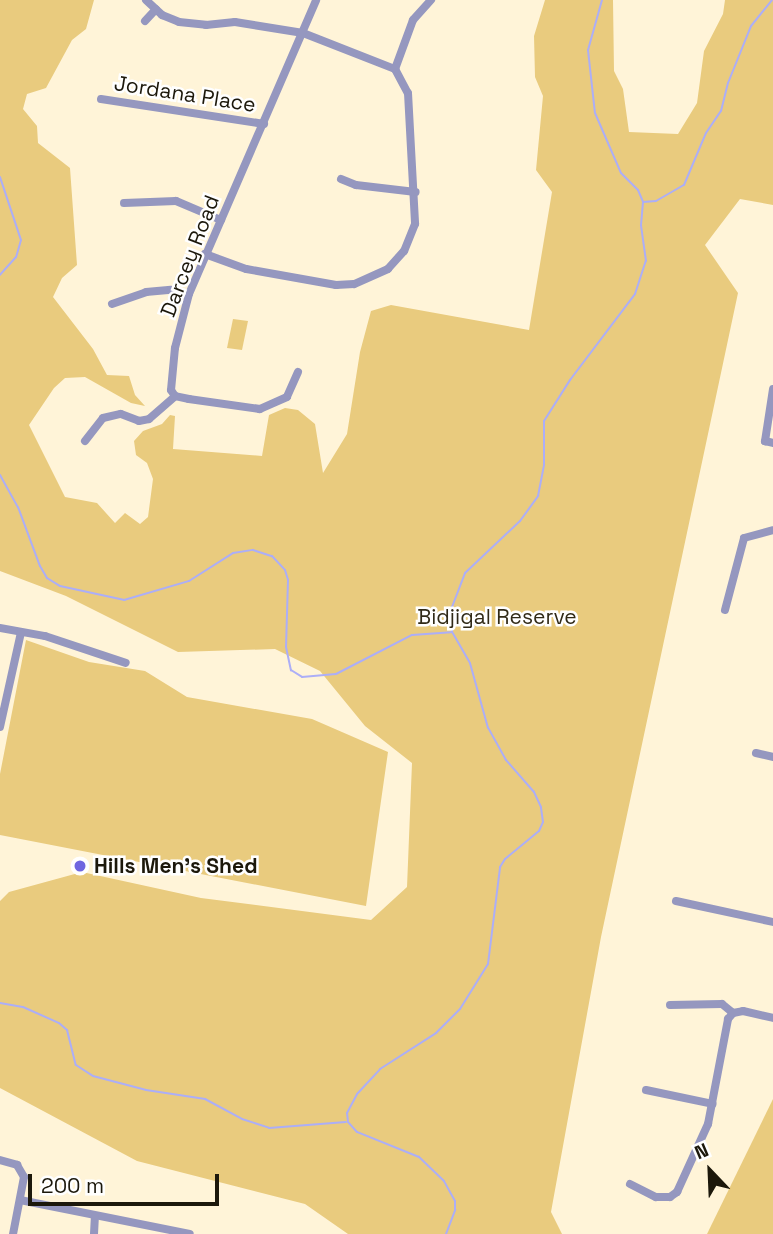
<!DOCTYPE html>
<html>
<head>
<meta charset="utf-8">
<style>
	body { margin:0 }
	#map { position:relative; width:773px; height:1234px; overflow:hidden; background:#fff4d8; font-family:"Space Grotesk",sans-serif }
	div>[style] { position:absolute }
	.green>* { inset:0; background:#e9cb7e }
	.stream>* { height:2px; margin:-1px; padding:0 1px; transform-origin:1px; border-radius:1px; background:#acaef7 }
	.street>* { height:8px; margin:-4px; padding:0 4px; transform-origin:4px; border-radius:4px; background:#9597bf }
	.dots>* { width:19px; height:19px; translate:-50% -50%; box-sizing:border-box; border:4px solid #fff; border-radius:50% }
	span { translate:-50% -50%; white-space:nowrap; text-align:center; line-height:1.15; -webkit-text-stroke:5px #fff; paint-order:stroke }
	.street-label { font-size:21px; color:#1c180b }
	.park-label { font-size:21px; color:#312a17 }
	.poi-label { font-size:21px; color:#1c180b; font-weight:700 }
	.left { translate:0 -50%; text-align:left }
	.north { position:absolute; left:675px; top:1136px; width:70px; height:70px; -webkit-text-stroke:5px #fff; paint-order:stroke; rotate:337deg; font-size:19px; font-weight:700; line-height:28px; text-align:center; color:#1c180b }
	.north::after { content:''; display:block; margin:auto; width:24px; height:32px; background:#1c180b; clip-path:polygon(50% 0,100% 100%,50% 72%,0 100%) }
	.scale { position:absolute; left:28px; top:1174px; width:191px; height:32px; box-sizing:border-box; border:4px solid #1c180b; border-top:0; padding-left:9px; font-size:21px; line-height:24px; white-space:nowrap; color:#1c180b; -webkit-text-stroke:5px #fff; paint-order:stroke }
</style>
</head>
<body>
<div id="map">
	<div class="green">
		<div style="clip-path:polygon(0 0,94px 0,86px 29px,72px 40px,46px 88px,27px 94px,23px 109px,37px 126px,38px 143px,70px 168px,77px 265px,62px 278px,53px 297px,93px 349px,107px 375px,129px 376px,135px 395px,145px 406px,131px 403px,85px 377px,65px 378px,54px 388px,29px 425px,65px 497px,97px 503px,115px 523px,125px 513px,140px 524px,148px 517px,153px 479px,147px 463px,136px 455px,134px 441px,143px 431px,162px 424px,170px 415px,175px 416px,173px 449px,262px 456px,269px 415px,285px 408px,298px 410px,315px 424px,323px 473px,347px 434px,360px 352px,371px 311px,391px 305px,529px 330px,552px 192px,536px 170px,543px 96px,535px 77px,534px 36px,545px 0,613px 0,614px 71px,623px 89px,629px 132px,678px 134px,697px 103px,704px 51px,723px 14px,725px 0,773px 0,773px 205px,740px 199px,705px 245px,738px 293px,601px 937px,551px 1212px,562px 1234px,348px 1234px,305px 1204px,137px 1161px,0 1088px,0 901px,9px 892px,82px 872px,201px 898px,371px 920px,407px 887px,412px 763px,365px 726px,320px 671px,275px 649px,178px 652px,66px 596px,0 571px)"></div>
		<div style="clip-path:polygon(233px 319px,248px 321px,242px 350px,227px 348px)"></div>
		<div style="clip-path:polygon(26px 640px,89px 662px,145px 671px,187px 697px,312px 719px,388px 752px,366px 906px,0 835px,0 774px)"></div>
		<div style="clip-path:polygon(773px 1099px,773px 1234px,707px 1234px)"></div>
	</div>
	<div class="stream">
		<div style="left:602px;top:0;width:52px;rotate:105.6deg"></div>
		<div style="left:588px;top:50px;width:63px;rotate:83.7deg"></div>
		<div style="left:595px;top:113px;width:65px;rotate:66.6deg"></div>
		<div style="left:621px;top:173px;width:24px;rotate:45deg"></div>
		<div style="left:638px;top:190px;width:13px;rotate:67deg"></div>
		<div style="left:0;top:177px;width:66px;rotate:71.6deg"></div>
		<div style="left:21px;top:240px;width:18px;rotate:106deg"></div>
		<div style="left:16px;top:257px;width:24px;rotate:132deg"></div>
		<div style="left:0;top:475px;width:37px;rotate:61deg"></div>
		<div style="left:18px;top:507px;width:63px;rotate:69.6deg"></div>
		<div style="left:40px;top:566px;width:14px;rotate:60deg"></div>
		<div style="left:47px;top:578px;width:15px;rotate:32deg"></div>
		<div style="left:60px;top:586px;width:66px;rotate:12.3deg"></div>
		<div style="left:124px;top:600px;width:68px;rotate:-16.3deg"></div>
		<div style="left:189px;top:581px;width:52px;rotate:-32.5deg"></div>
		<div style="left:233px;top:553px;width:20px;rotate:-9deg"></div>
		<div style="left:253px;top:550px;width:20px;rotate:18deg"></div>
		<div style="left:272px;top:556px;width:19px;rotate:47deg"></div>
		<div style="left:285px;top:570px;width:10px;rotate:73deg"></div>
		<div style="left:288px;top:580px;width:67px;rotate:91.7deg"></div>
		<div style="left:286px;top:647px;width:24px;rotate:78deg"></div>
		<div style="left:291px;top:670px;width:13px;rotate:32deg"></div>
		<div style="left:302px;top:677px;width:34px;rotate:-5deg"></div>
		<div style="left:336px;top:674px;width:85px;rotate:-27.2deg"></div>
		<div style="left:412px;top:635px;width:39px;rotate:-4deg"></div>
		<div style="left:0;top:1003px;width:23px;rotate:10deg"></div>
		<div style="left:23px;top:1007px;width:39px;rotate:24deg"></div>
		<div style="left:59px;top:1023px;width:11px;rotate:41deg"></div>
		<div style="left:67px;top:1030px;width:36px;rotate:76deg"></div>
		<div style="left:76px;top:1065px;width:20px;rotate:33deg"></div>
		<div style="left:93px;top:1076px;width:55px;rotate:14.8deg"></div>
		<div style="left:146px;top:1090px;width:60px;rotate:8.7deg"></div>
		<div style="left:205px;top:1099px;width:42px;rotate:28.4deg"></div>
		<div style="left:242px;top:1119px;width:28px;rotate:18deg"></div>
		<div style="left:269px;top:1128px;width:77px;rotate:-4.5deg"></div>
		<div style="left:446px;top:1234px;width:26px;rotate:-69deg"></div>
		<div style="left:455px;top:1210px;width:9px;rotate:-90deg"></div>
		<div style="left:455px;top:1201px;width:23px;rotate:-119deg"></div>
		<div style="left:444px;top:1181px;width:35px;rotate:-136deg"></div>
		<div style="left:419px;top:1157px;width:67px;rotate:-158deg"></div>
		<div style="left:357px;top:1132px;width:13px;rotate:-132deg"></div>
		<div style="left:348px;top:1122px;width:9px;rotate:-96deg"></div>
		<div style="left:347px;top:1113px;width:21px;rotate:-62deg"></div>
		<div style="left:357px;top:1094px;width:34px;rotate:-47deg"></div>
		<div style="left:380px;top:1069px;width:67px;rotate:-32.7deg"></div>
		<div style="left:436px;top:1033px;width:34px;rotate:-45deg"></div>
		<div style="left:460px;top:1009px;width:53px;rotate:-58.1deg"></div>
		<div style="left:488px;top:964px;width:98px;rotate:-82.9deg"></div>
		<div style="left:500px;top:867px;width:9px;rotate:-58deg"></div>
		<div style="left:505px;top:859px;width:44px;rotate:-39.5deg"></div>
		<div style="left:539px;top:831px;width:10px;rotate:-66deg"></div>
		<div style="left:543px;top:822px;width:15px;rotate:-98deg"></div>
		<div style="left:541px;top:807px;width:17px;rotate:-115deg"></div>
		<div style="left:534px;top:792px;width:43px;rotate:-131.2deg"></div>
		<div style="left:506px;top:760px;width:37px;rotate:-119deg"></div>
		<div style="left:488px;top:728px;width:67px;rotate:-105.5deg"></div>
		<div style="left:470px;top:663px;width:36px;rotate:-120deg"></div>
		<div style="left:452px;top:632px;width:25px;rotate:-90deg"></div>
		<div style="left:452px;top:607px;width:36px;rotate:-69deg"></div>
		<div style="left:465px;top:573px;width:76px;rotate:-43.4deg"></div>
		<div style="left:520px;top:521px;width:31px;rotate:-54deg"></div>
		<div style="left:538px;top:496px;width:32px;rotate:-79deg"></div>
		<div style="left:544px;top:465px;width:44px;rotate:-90deg"></div>
		<div style="left:544px;top:421px;width:49px;rotate:-57.6deg"></div>
		<div style="left:570px;top:380px;width:108px;rotate:-52.9deg"></div>
		<div style="left:635px;top:294px;width:35px;rotate:-72deg"></div>
		<div style="left:646px;top:261px;width:36px;rotate:-98deg"></div>
		<div style="left:641px;top:225px;width:23px;rotate:-85deg"></div>
		<div style="left:643px;top:202px;width:13px;rotate:-4deg"></div>
		<div style="left:656px;top:201px;width:32px;rotate:-30deg"></div>
		<div style="left:684px;top:185px;width:56px;rotate:-67.1deg"></div>
		<div style="left:706px;top:133px;width:27px;rotate:-56deg"></div>
		<div style="left:721px;top:111px;width:29px;rotate:-76deg"></div>
		<div style="left:728px;top:83px;width:61px;rotate:-68deg"></div>
		<div style="left:751px;top:26px;width:33px;rotate:-51deg"></div>
	</div>
	<div class="street">
		<div style="left:146px;top:0;width:22px;rotate:43deg"></div>
		<div style="left:162px;top:15px;width:18px;rotate:22deg"></div>
		<div style="left:179px;top:22px;width:27px;rotate:6deg"></div>
		<div style="left:206px;top:25px;width:29px;rotate:-6deg"></div>
		<div style="left:235px;top:22px;width:69px;rotate:9.2deg"></div>
		<div style="left:303px;top:33px;width:99px;rotate:21.4deg"></div>
		<div style="left:395px;top:69px;width:27px;rotate:62deg"></div>
		<div style="left:408px;top:93px;width:131px;rotate:86.9deg"></div>
		<div style="left:415px;top:224px;width:29px;rotate:112deg"></div>
		<div style="left:404px;top:251px;width:24px;rotate:132deg"></div>
		<div style="left:388px;top:269px;width:37px;rotate:156deg"></div>
		<div style="left:354px;top:284px;width:18px;rotate:177deg"></div>
		<div style="left:336px;top:285px;width:91px;rotate:-169.9deg"></div>
		<div style="left:246px;top:269px;width:44px;rotate:-159.9deg"></div>
		<div style="left:145px;top:21px;width:16px;rotate:-47deg"></div>
		<div style="left:395px;top:69px;width:52px;rotate:-69.8deg"></div>
		<div style="left:413px;top:20px;width:27px;rotate:-48deg"></div>
		<div style="left:101px;top:99px;width:165px;rotate:8.7deg"></div>
		<div style="left:341px;top:179px;width:16px;rotate:22deg"></div>
		<div style="left:356px;top:185px;width:60px;rotate:6.7deg"></div>
		<div style="left:124px;top:203px;width:52px;rotate:-2.2deg"></div>
		<div style="left:176px;top:201px;width:49px;rotate:22.9deg"></div>
		<div style="left:112px;top:304px;width:36px;rotate:-19deg"></div>
		<div style="left:146px;top:292px;width:25px;rotate:-5deg"></div>
		<div style="left:171px;top:290px;width:18px;rotate:13deg"></div>
		<div style="left:298px;top:372px;width:27px;rotate:114deg"></div>
		<div style="left:287px;top:397px;width:30px;rotate:156deg"></div>
		<div style="left:260px;top:409px;width:72px;rotate:-172deg"></div>
		<div style="left:189px;top:399px;width:14px;rotate:-168deg"></div>
		<div style="left:175px;top:396px;width:7px;rotate:-124deg"></div>
		<div style="left:171px;top:390px;width:42px;rotate:-84.6deg"></div>
		<div style="left:175px;top:348px;width:56px;rotate:-75.5deg"></div>
		<div style="left:189px;top:294px;width:320px;rotate:-66.6deg"></div>
		<div style="left:773px;top:389px;width:53px;rotate:98.7deg"></div>
		<div style="left:765px;top:441px;width:8px;rotate:14deg"></div>
		<div style="left:85px;top:441px;width:29px;rotate:-52deg"></div>
		<div style="left:103px;top:418px;width:18px;rotate:-13deg"></div>
		<div style="left:121px;top:414px;width:19px;rotate:21deg"></div>
		<div style="left:139px;top:421px;width:10px;rotate:-11deg"></div>
		<div style="left:149px;top:419px;width:35px;rotate:-41deg"></div>
		<div style="left:725px;top:610px;width:74px;rotate:-75.2deg"></div>
		<div style="left:744px;top:538px;width:30px;rotate:-15deg"></div>
		<div style="left:0;top:628px;width:46px;rotate:10.1deg"></div>
		<div style="left:45px;top:636px;width:85px;rotate:18.4deg"></div>
		<div style="left:0;top:727px;width:97px;rotate:-77.5deg"></div>
		<div style="left:756px;top:753px;width:17px;rotate:13deg"></div>
		<div style="left:676px;top:901px;width:99px;rotate:12.2deg"></div>
		<div style="left:670px;top:1005px;width:52px;rotate:-1.1deg"></div>
		<div style="left:722px;top:1004px;width:14px;rotate:39deg"></div>
		<div style="left:646px;top:1090px;width:68px;rotate:11.8deg"></div>
		<div style="left:0;top:1160px;width:18px;rotate:16deg"></div>
		<div style="left:17px;top:1165px;width:14px;rotate:60deg"></div>
		<div style="left:24px;top:1177px;width:58px;rotate:100.9deg"></div>
		<div style="left:630px;top:1184px;width:29px;rotate:27deg"></div>
		<div style="left:656px;top:1197px;width:14px"></div>
		<div style="left:670px;top:1197px;width:9px;rotate:-36deg"></div>
		<div style="left:677px;top:1192px;width:75px;rotate:-65.5deg"></div>
		<div style="left:708px;top:1124px;width:107px;rotate:-79.2deg"></div>
		<div style="left:728px;top:1019px;width:8px;rotate:-50deg"></div>
		<div style="left:733px;top:1013px;width:10px;rotate:-11deg"></div>
		<div style="left:743px;top:1011px;width:31px;rotate:13deg"></div>
		<div style="left:20px;top:1200px;width:173px;rotate:11.3deg"></div>
		<div style="left:94px;top:1234px;width:18px;rotate:-87deg"></div>
	</div>
	<div class="dots">
		<div style="left:80px;top:866px;background:#6f66e0"></div>
	</div>
	<div class="street-label">
		<span style="left:185px;top:94px;rotate:9deg">Jordana Place</span>
		<span style="left:190px;top:256px;rotate:-69deg">Darcey Road</span>
	</div>
	<div class="park-label">
		<span style="left:497px;top:617px">Bidjigal Reserve</span>
	</div>
	<div class="poi-label">
		<span class="left" style="left:94px;top:866px">Hills Men's Shed</span>
	</div>
	<div class="north">N</div>
	<div class="scale">200 m</div>
</div>
</body>
</html>
